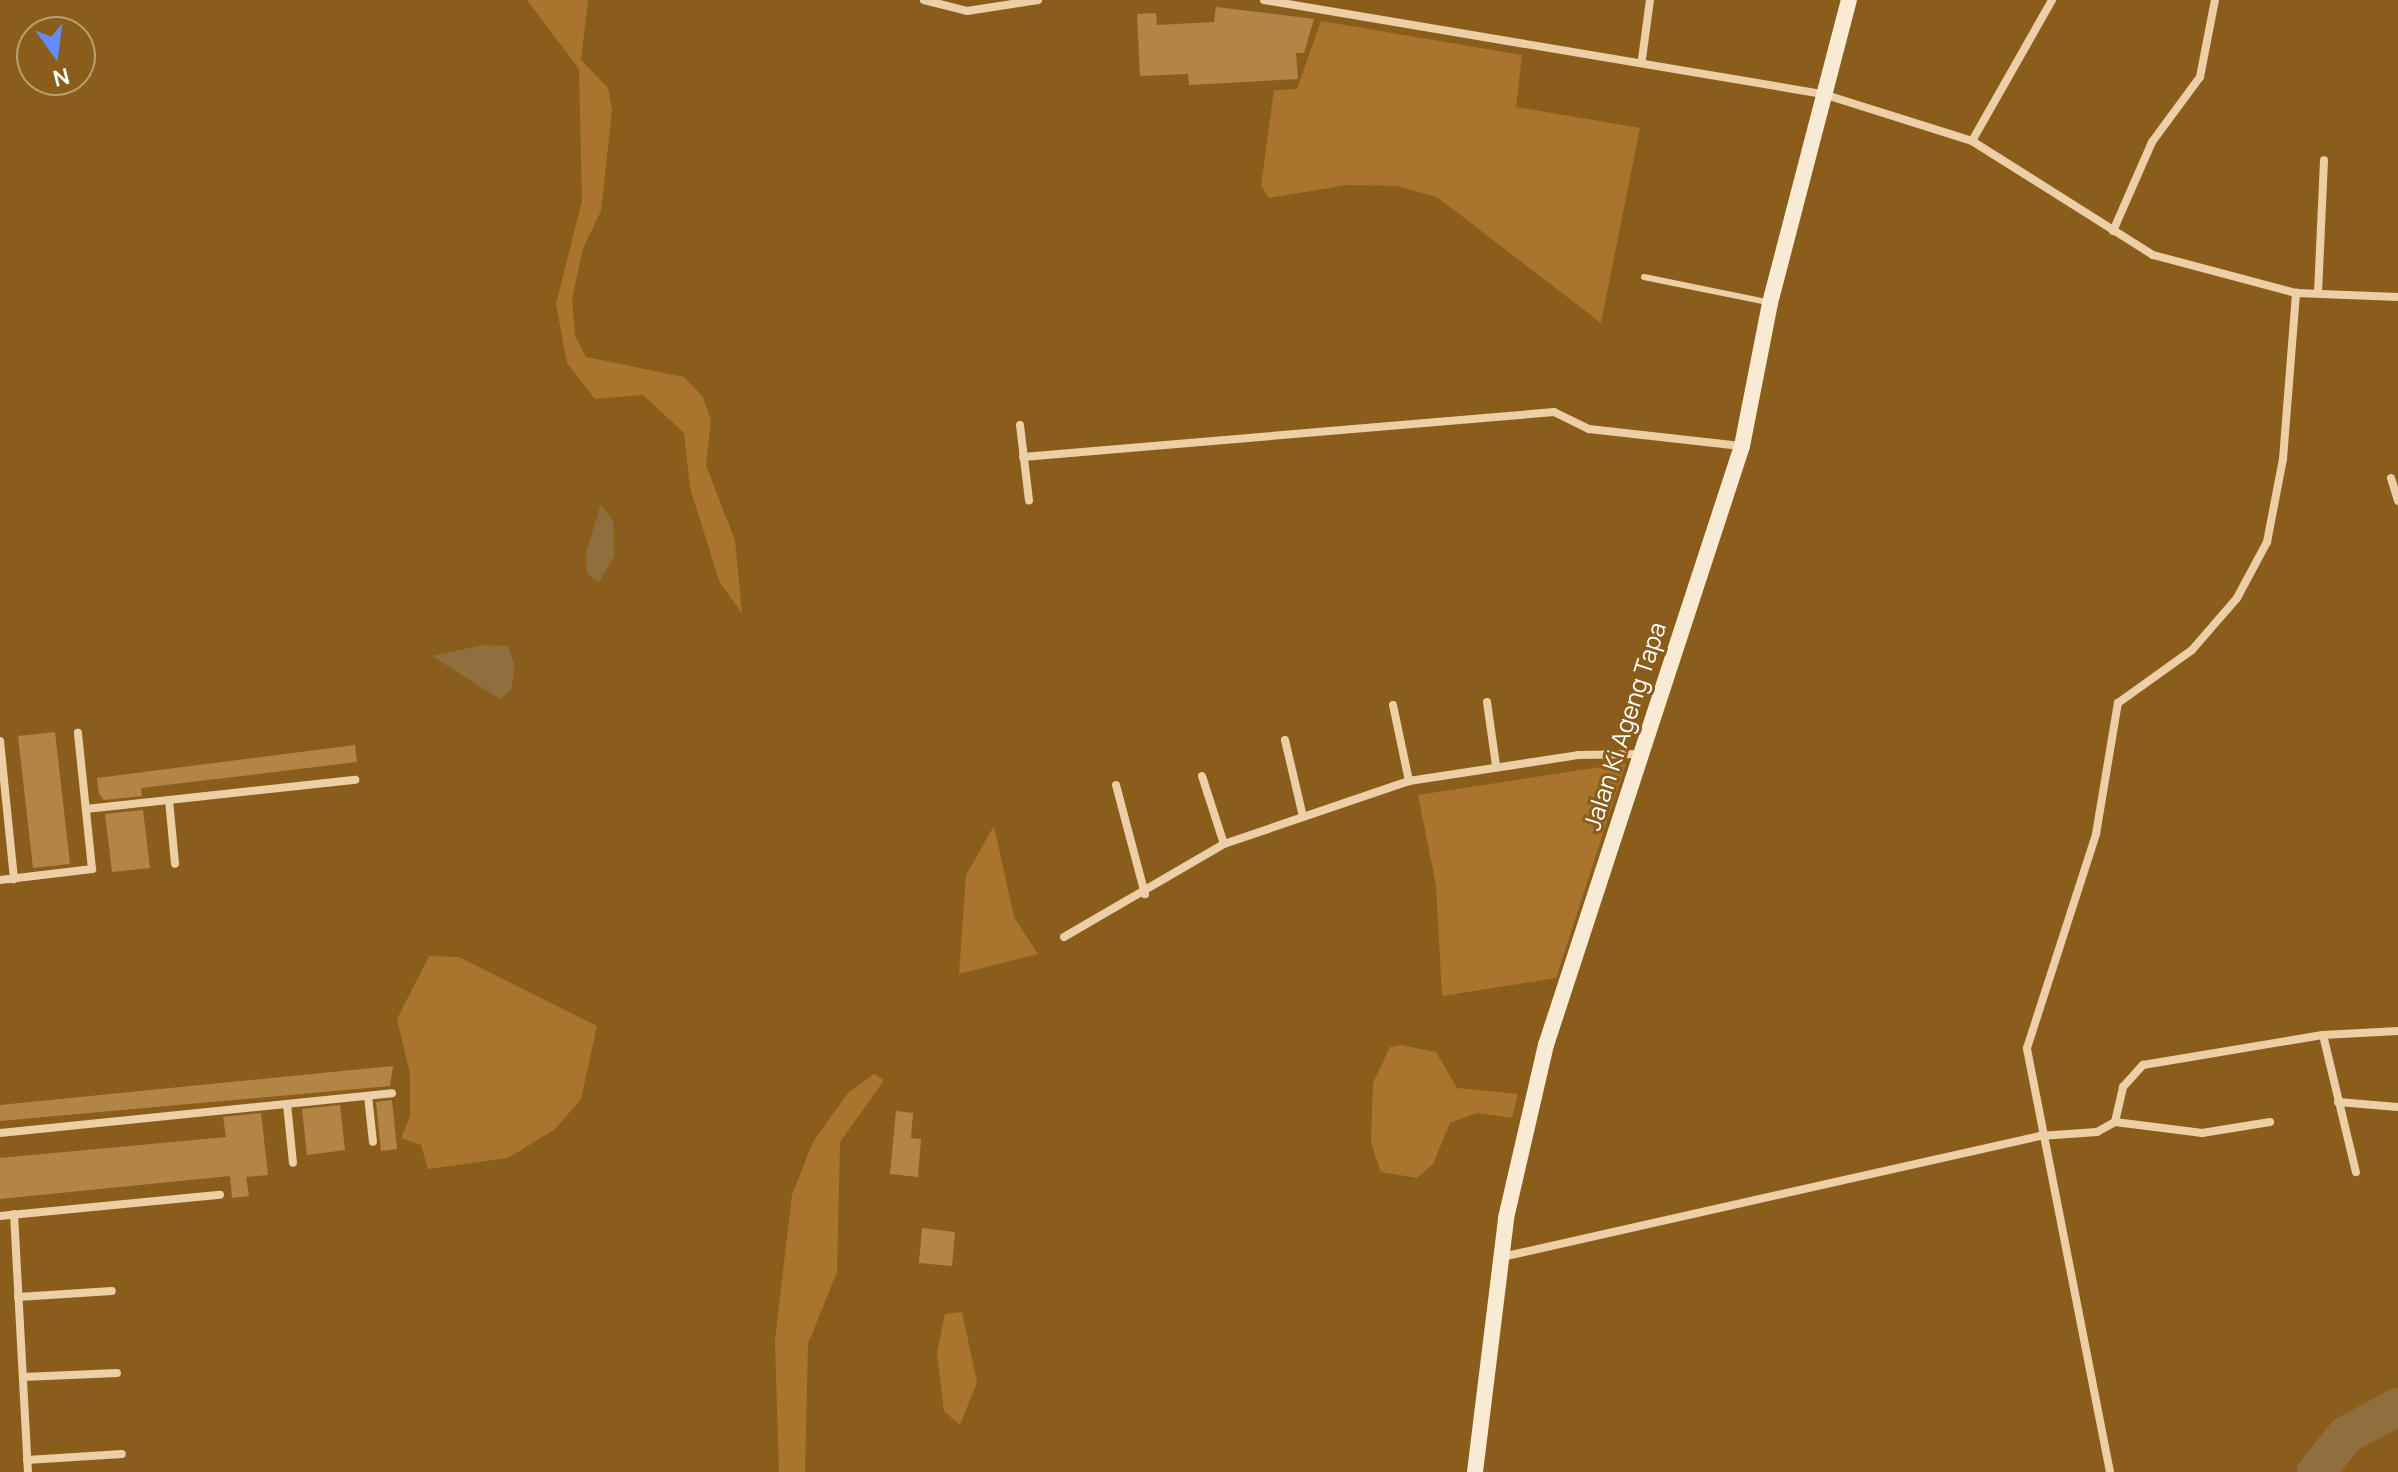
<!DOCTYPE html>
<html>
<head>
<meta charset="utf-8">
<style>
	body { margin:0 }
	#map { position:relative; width:2398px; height:1472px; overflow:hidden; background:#8b5d1b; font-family:Manrope,sans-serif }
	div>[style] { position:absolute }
	.green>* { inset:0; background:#a9752e }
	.water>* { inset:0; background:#906f3f }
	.river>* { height:38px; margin:-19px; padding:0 19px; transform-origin:19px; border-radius:19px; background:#906f3f }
	.building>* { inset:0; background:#b38544 }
	.lane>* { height:6px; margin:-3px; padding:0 3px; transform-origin:3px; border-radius:3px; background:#edcfa7 }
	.street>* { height:8px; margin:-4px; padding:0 4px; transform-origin:4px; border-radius:4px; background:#edcfa7 }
	.secondary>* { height:16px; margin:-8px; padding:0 8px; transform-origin:8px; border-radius:8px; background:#f9ead3 }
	span { translate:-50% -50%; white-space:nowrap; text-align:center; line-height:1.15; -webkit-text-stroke:6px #8b5d1b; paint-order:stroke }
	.street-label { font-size:24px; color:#fff }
	.north { position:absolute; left:16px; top:16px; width:80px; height:80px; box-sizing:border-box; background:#8b5d1b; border:2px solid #b99e76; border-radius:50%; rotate:166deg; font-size:22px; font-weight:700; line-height:32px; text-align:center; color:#fff }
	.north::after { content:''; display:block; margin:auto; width:28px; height:36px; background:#648cfe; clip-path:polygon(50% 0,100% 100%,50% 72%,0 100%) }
</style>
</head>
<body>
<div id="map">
	<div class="green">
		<div style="clip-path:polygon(527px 0,588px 0,581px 60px,608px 88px,612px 110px,601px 211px,583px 248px,572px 299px,575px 335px,586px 357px,684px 377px,703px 397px,711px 420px,706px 465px,735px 541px,742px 613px,720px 583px,690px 488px,684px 433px,643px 395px,595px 399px,567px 363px,556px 304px,582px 201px,579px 69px)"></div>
		<div style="clip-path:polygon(1321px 21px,1522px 55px,1516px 107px,1640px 128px,1601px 323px,1437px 197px,1397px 186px,1347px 185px,1269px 198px,1261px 186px,1274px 90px,1297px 89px)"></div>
		<div style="clip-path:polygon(1626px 763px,1556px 978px,1442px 996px,1436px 885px,1418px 795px)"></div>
		<div style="clip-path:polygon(994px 826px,1014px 917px,1038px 954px,959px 974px,966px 875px)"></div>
		<div style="clip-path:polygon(429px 956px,459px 957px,597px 1026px,581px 1099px,555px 1129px,508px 1158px,428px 1169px,421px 1145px,401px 1138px,410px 1116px,410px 1074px,397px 1019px)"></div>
		<div style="clip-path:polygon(1401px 1045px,1436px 1052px,1457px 1088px,1518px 1094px,1512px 1118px,1477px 1113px,1450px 1123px,1433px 1164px,1417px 1178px,1381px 1172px,1371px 1143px,1373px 1083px,1390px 1047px)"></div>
		<div style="clip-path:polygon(874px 1074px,884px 1080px,840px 1142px,837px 1272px,808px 1344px,805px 1472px,779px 1472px,775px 1340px,792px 1195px,813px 1142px,848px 1093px)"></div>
		<div style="clip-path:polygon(962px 1312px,977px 1382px,960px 1425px,944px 1411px,937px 1353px,945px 1314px)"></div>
	</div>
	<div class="water">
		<div style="clip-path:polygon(601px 504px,613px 522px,614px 556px,599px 582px,587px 574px,586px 553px)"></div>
		<div style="clip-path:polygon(483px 645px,508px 646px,515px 667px,511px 690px,500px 699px,432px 656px)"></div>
	</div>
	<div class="river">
		<div style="left:2316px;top:1472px;width:48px;rotate:-51deg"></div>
		<div style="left:2346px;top:1435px;width:59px;rotate:-28.3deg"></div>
	</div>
	<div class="building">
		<div style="clip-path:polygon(1216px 7px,1314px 19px,1304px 53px,1296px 53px,1298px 79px,1189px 85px,1188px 74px,1140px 76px,1137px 14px,1156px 13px,1157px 25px,1214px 22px)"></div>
		<div style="clip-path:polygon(55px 732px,70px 864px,33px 868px,18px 736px)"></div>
		<div style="clip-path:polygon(355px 745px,357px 762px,141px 788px,142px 796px,104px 800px,99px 794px,97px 778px)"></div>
		<div style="clip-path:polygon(143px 810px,150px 868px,112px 872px,105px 814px)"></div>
		<div style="clip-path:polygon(393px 1066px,390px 1086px,0 1121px,0 1105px)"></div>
		<div style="clip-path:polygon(392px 1100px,397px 1149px,381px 1151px,376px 1102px)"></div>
		<div style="clip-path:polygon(340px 1105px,345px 1150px,307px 1155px,302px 1109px)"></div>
		<div style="clip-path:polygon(896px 1111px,913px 1113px,911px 1138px,921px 1139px,918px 1177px,890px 1174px)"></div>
		<div style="clip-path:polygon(261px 1113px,268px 1175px,246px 1177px,249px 1196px,232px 1198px,230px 1176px,0 1199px,0 1158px,226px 1137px,223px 1117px)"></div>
		<div style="clip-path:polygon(922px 1228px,955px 1232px,952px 1266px,919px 1263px)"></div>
	</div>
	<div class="lane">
		<div style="left:1644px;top:277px;width:126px;rotate:11.5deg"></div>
	</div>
	<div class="street">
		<div style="left:924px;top:0;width:44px;rotate:14.3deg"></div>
		<div style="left:967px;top:11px;width:72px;rotate:-8.8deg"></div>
		<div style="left:1264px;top:0;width:567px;rotate:9.55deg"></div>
		<div style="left:1823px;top:94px;width:156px;rotate:17.5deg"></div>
		<div style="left:1972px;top:141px;width:214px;rotate:32.2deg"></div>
		<div style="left:2153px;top:255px;width:148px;rotate:14.9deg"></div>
		<div style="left:2296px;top:293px;width:102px;rotate:2.2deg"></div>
		<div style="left:1642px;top:59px;width:60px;rotate:-82.3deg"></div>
		<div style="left:1972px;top:141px;width:162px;rotate:-60.4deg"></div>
		<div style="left:2113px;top:231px;width:97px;rotate:-66.3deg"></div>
		<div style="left:2152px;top:142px;width:81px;rotate:-53.6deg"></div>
		<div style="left:2200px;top:77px;width:78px;rotate:-79deg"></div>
		<div style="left:2318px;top:293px;width:133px;rotate:-87.4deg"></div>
		<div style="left:1020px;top:425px;width:76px;rotate:83.2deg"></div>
		<div style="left:1023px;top:457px;width:533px;rotate:-4.84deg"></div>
		<div style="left:1554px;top:412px;width:39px;rotate:26deg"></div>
		<div style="left:1589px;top:429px;width:153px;rotate:6.4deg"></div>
		<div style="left:2391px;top:478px;width:24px;rotate:73deg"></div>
		<div style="left:1487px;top:702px;width:64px;rotate:81.9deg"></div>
		<div style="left:1393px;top:705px;width:78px;rotate:78.1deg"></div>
		<div style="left:1285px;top:740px;width:79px;rotate:76.8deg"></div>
		<div style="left:0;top:741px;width:139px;rotate:84.2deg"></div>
		<div style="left:1202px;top:776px;width:71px;rotate:72.1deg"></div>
		<div style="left:1116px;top:785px;width:113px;rotate:75.1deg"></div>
		<div style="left:169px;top:800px;width:64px;rotate:84.6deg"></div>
		<div style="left:86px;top:809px;width:271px;rotate:-6.2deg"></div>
		<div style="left:0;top:880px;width:93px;rotate:-6.8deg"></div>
		<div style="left:92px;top:869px;width:137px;rotate:-95.9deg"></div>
		<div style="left:1064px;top:937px;width:185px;rotate:-30.2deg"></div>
		<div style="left:1224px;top:844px;width:195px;rotate:-18.8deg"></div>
		<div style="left:1409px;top:781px;width:171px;rotate:-8.7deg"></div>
		<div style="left:1578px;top:755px;width:62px;rotate:-0.9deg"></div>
		<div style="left:2323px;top:1035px;width:141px;rotate:76.5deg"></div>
		<div style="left:368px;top:1096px;width:46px;rotate:83.8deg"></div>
		<div style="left:2338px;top:1102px;width:60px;rotate:4.8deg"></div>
		<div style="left:287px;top:1104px;width:59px;rotate:84.2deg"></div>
		<div style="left:2115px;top:1122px;width:88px;rotate:7.2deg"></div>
		<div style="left:2202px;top:1133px;width:69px;rotate:-9.2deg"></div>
		<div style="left:0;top:1133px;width:394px;rotate:-5.8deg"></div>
		<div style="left:14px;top:1214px;width:258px;rotate:86.9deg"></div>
		<div style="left:0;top:1216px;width:221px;rotate:-5.5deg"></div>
		<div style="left:1502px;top:1257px;width:551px;rotate:-12.68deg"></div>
		<div style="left:2040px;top:1136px;width:57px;rotate:-4deg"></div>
		<div style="left:2097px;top:1132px;width:21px;rotate:-29deg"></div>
		<div style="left:2115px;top:1122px;width:36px;rotate:-77deg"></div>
		<div style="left:2123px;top:1087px;width:30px;rotate:-48deg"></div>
		<div style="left:2143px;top:1065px;width:182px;rotate:-9.5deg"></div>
		<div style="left:2323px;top:1035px;width:75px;rotate:-3.1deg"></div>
		<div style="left:18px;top:1297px;width:94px;rotate:-3.7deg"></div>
		<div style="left:23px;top:1377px;width:94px;rotate:-2.4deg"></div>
		<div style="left:27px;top:1460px;width:95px;rotate:-3.6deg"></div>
		<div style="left:2110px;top:1472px;width:432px;rotate:-101.1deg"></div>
		<div style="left:2027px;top:1048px;width:225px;rotate:-72.1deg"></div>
		<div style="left:2096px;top:834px;width:133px;rotate:-80.5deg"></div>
		<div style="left:2118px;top:703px;width:91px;rotate:-35.6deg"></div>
		<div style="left:2192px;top:650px;width:69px;rotate:-49.1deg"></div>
		<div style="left:2237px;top:598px;width:64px;rotate:-61.8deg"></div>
		<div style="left:2267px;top:542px;width:85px;rotate:-79.1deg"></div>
		<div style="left:2283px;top:459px;width:167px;rotate:-85.5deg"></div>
	</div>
	<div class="secondary">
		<div style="left:1475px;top:1472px;width:256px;rotate:-83deg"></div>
		<div style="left:1506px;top:1218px;width:178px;rotate:-77deg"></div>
		<div style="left:1546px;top:1045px;width:630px;rotate:-71.88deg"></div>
		<div style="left:1742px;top:446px;width:146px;rotate:-78.9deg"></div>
		<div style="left:1770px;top:303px;width:313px;rotate:-75.4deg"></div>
	</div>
	<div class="street-label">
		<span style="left:1624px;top:726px;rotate:-72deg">Jalan Ki Ageng Tapa</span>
	</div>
	<div class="north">N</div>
</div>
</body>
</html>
